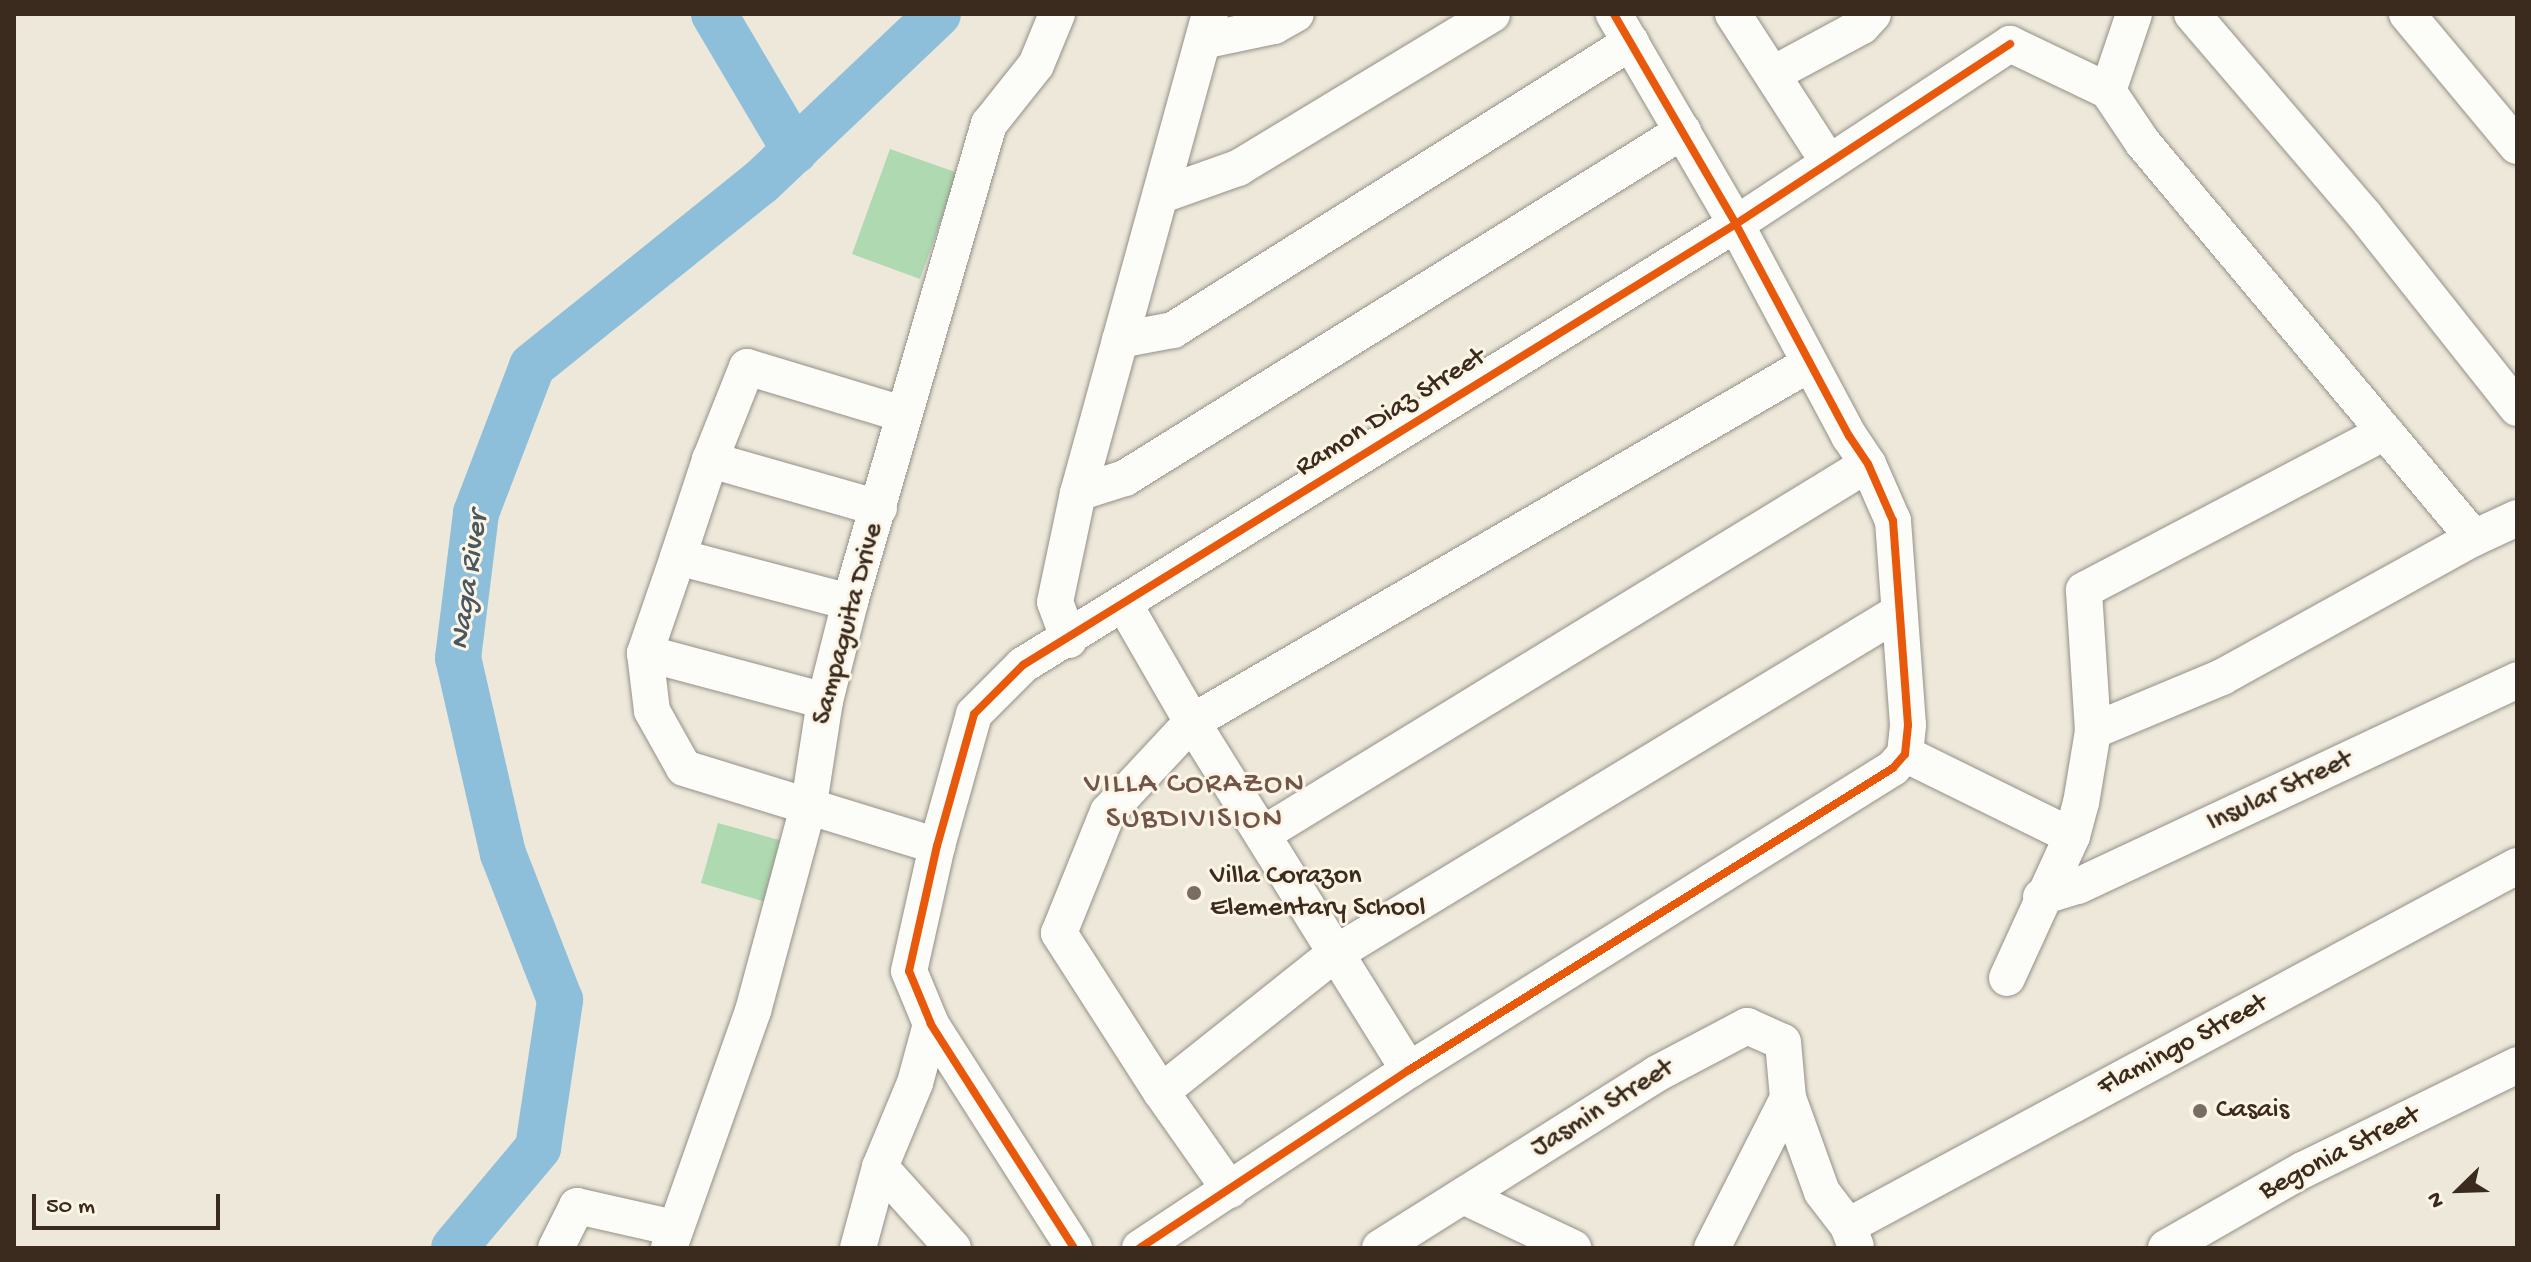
<!DOCTYPE html>
<html>
<head>
<meta charset="utf-8">
<style>
	body { margin:0 }
	#map { position:relative; width:2531px; height:1262px; overflow:hidden; background:#ede8da; font-family:"Gochi Hand",sans-serif }
	div>[style] { position:absolute }
	.green>* { inset:0; background:#aed9b1 }
	.river>* { height:46px; margin:-23px; padding:0 23px; transform-origin:23px; border-radius:23px; background:#8dbfdb }
	.roads { filter:drop-shadow(0 0 2px #959087) drop-shadow(0 0 2px #959087) }
	.minor>* { height:36px; margin:-18px; padding:0 18px; transform-origin:18px; border-radius:18px; background:#fcfcf9 }
	.cycleway>* { height:8px; margin:-4px; padding:0 4px; transform-origin:4px; border-radius:4px; background:#e8590c }
	.dots>* { width:22px; height:22px; translate:-50% -50%; box-sizing:border-box; border:4px solid #fcf5e5; border-radius:50% }
	span { translate:-50% -50%; white-space:nowrap; text-align:center; line-height:1.15; -webkit-text-stroke:6px #fcf5e5; paint-order:stroke }
	.street-label { font-size:28px; color:#3b2a1e }
	.poi-label { font-size:28px; color:#3b2a1e }
	.left { translate:0 -50%; text-align:left }
	.water-label { font-size:30px; color:#495860; font-style:italic }
	.neighbourhood-label { font-size:30px; color:#72554a; letter-spacing:2px }
	.frame { position:absolute; inset:0; border:16px solid #3b2a1e; pointer-events:none }
	.north { position:absolute; left:2419px; top:1150px; width:80px; height:80px; -webkit-text-stroke:6px #fcf5e5; paint-order:stroke; rotate:247deg; font-size:22px; font-weight:700; line-height:32px; text-align:center; color:#3b2a1e }
	.north::after { content:''; display:block; margin:auto; width:28px; height:36px; background:#3b2a1e; clip-path:polygon(50% 0,100% 100%,50% 72%,0 100%) }
	.scale { position:absolute; left:32px; top:1194px; width:188px; height:36px; box-sizing:border-box; border:4px solid #3b2a1e; border-top:0; padding-left:10px; font-size:24px; line-height:28px; white-space:nowrap; color:#3b2a1e; -webkit-text-stroke:6px #fcf5e5; paint-order:stroke }
</style>
</head>
<body>
<div id="map">
	<div class="green">
		<div style="clip-path:polygon(890px 149px,958px 173px,920px 279px,852px 254px)"></div>
		<div style="clip-path:polygon(718px 823px,790px 843px,773px 904px,701px 883px)"></div>
	</div>
	<div class="river">
		<div style="left:714px;top:14px;width:159px;rotate:59.4deg"></div>
		<div style="left:454px;top:1248px;width:131px;rotate:-50deg"></div>
		<div style="left:538px;top:1148px;width:150px;rotate:-81.5deg"></div>
		<div style="left:560px;top:1000px;width:157px;rotate:-111.3deg"></div>
		<div style="left:503px;top:854px;width:201px;rotate:-102.9deg"></div>
		<div style="left:458px;top:658px;width:146px;rotate:-82.9deg"></div>
		<div style="left:476px;top:513px;width:157px;rotate:-69.1deg"></div>
		<div style="left:532px;top:366px;width:294px;rotate:-38.8deg"></div>
		<div style="left:761px;top:182px;width:244px;rotate:-43.5deg"></div>
	</div>
	<div class="roads">
		<div class="minor">
			<div style="left:1733px;top:14px;width:177px;rotate:57.2deg"></div>
			<div style="left:2192px;top:14px;width:266px;rotate:49.4deg"></div>
			<div style="left:2365px;top:216px;width:245px;rotate:51.6deg"></div>
			<div style="left:2407px;top:14px;width:172px;rotate:50.2deg"></div>
			<div style="left:1203px;top:41px;width:73px;rotate:-11.9deg"></div>
			<div style="left:1274px;top:26px;width:25px;rotate:-29deg"></div>
			<div style="left:2010px;top:44px;width:109px;rotate:25.6deg"></div>
			<div style="left:2108px;top:91px;width:63px;rotate:56.1deg"></div>
			<div style="left:2143px;top:143px;width:515px;rotate:50.04deg"></div>
			<div style="left:2474px;top:538px;width:47px;rotate:-24.9deg"></div>
			<div style="left:1773px;top:74px;width:101px;rotate:-28.3deg"></div>
			<div style="left:1862px;top:26px;width:16px;rotate:-47deg"></div>
			<div style="left:2108px;top:91px;width:81px;rotate:-71.3deg"></div>
			<div style="left:1162px;top:195px;width:81px;rotate:-19.6deg"></div>
			<div style="left:1238px;top:168px;width:297px;rotate:-31.2deg"></div>
			<div style="left:1120px;top:340px;width:54px;rotate:-10.7deg"></div>
			<div style="left:1173px;top:330px;width:541px;rotate:-32.16deg"></div>
			<div style="left:710px;top:460px;width:102px;rotate:108.3deg"></div>
			<div style="left:678px;top:557px;width:178px;rotate:14.7deg"></div>
			<div style="left:1078px;top:493px;width:49px;rotate:-17.7deg"></div>
			<div style="left:1125px;top:478px;width:657px;rotate:-31.88deg"></div>
			<div style="left:879px;top:508px;width:176px;rotate:-164.1deg"></div>
			<div style="left:710px;top:460px;width:100px;rotate:-68.3deg"></div>
			<div style="left:747px;top:367px;width:163px;rotate:16.8deg"></div>
			<div style="left:678px;top:557px;width:102px;rotate:109deg"></div>
			<div style="left:645px;top:653px;width:58px;rotate:83.1deg"></div>
			<div style="left:652px;top:711px;width:65px;rotate:60.7deg"></div>
			<div style="left:684px;top:768px;width:265px;rotate:17.1deg"></div>
			<div style="left:1124px;top:604px;width:136px;rotate:60deg"></div>
			<div style="left:1192px;top:722px;width:410px;rotate:58.1deg"></div>
			<div style="left:1069px;top:640px;width:40px;rotate:-110.2deg"></div>
			<div style="left:1055px;top:602px;width:111px;rotate:-78.1deg"></div>
			<div style="left:1078px;top:493px;width:497px;rotate:-74.6deg"></div>
			<div style="left:645px;top:653px;width:186px;rotate:14.9deg"></div>
			<div style="left:2093px;top:731px;width:140px;rotate:-22.7deg"></div>
			<div style="left:2222px;top:677px;width:288px;rotate:-28.9deg"></div>
			<div style="left:1905px;top:754px;width:186px;rotate:26.2deg"></div>
			<div style="left:1263px;top:834px;width:709px;rotate:-31.45deg"></div>
			<div style="left:2041px;top:897px;width:39px;rotate:-17deg"></div>
			<div style="left:2078px;top:886px;width:485px;rotate:-25.1deg"></div>
			<div style="left:2007px;top:978px;width:156px;rotate:-65.4deg"></div>
			<div style="left:2072px;top:836px;width:34px;rotate:-75deg"></div>
			<div style="left:2081px;top:803px;width:73px;rotate:-80.5deg"></div>
			<div style="left:2093px;top:731px;width:141px;rotate:-93.7deg"></div>
			<div style="left:2084px;top:590px;width:340px;rotate:-27.7deg"></div>
			<div style="left:1161px;top:1092px;width:223px;rotate:-38.5deg"></div>
			<div style="left:1336px;top:953px;width:658px;rotate:-31.2deg"></div>
			<div style="left:880px;top:1167px;width:109px;rotate:48deg"></div>
			<div style="left:1230px;top:1190px;width:120px;rotate:-125.1deg"></div>
			<div style="left:1161px;top:1092px;width:189px;rotate:-122.7deg"></div>
			<div style="left:1059px;top:933px;width:131px;rotate:-68deg"></div>
			<div style="left:1108px;top:812px;width:123px;rotate:-47deg"></div>
			<div style="left:1192px;top:722px;width:713px;rotate:-30.12deg"></div>
			<div style="left:1463px;top:1196px;width:122px;rotate:25.3deg"></div>
			<div style="left:1848px;top:1226px;width:760px;rotate:-28.29deg"></div>
			<div style="left:556px;top:1248px;width:47px;rotate:-63.4deg"></div>
			<div style="left:577px;top:1206px;width:100px;rotate:12.7deg"></div>
			<div style="left:669px;top:1248px;width:251px;rotate:-70.5deg"></div>
			<div style="left:753px;top:1011px;width:214px;rotate:-74.9deg"></div>
			<div style="left:809px;top:804px;width:104px;rotate:-81.2deg"></div>
			<div style="left:825px;top:701px;width:102px;rotate:-75.8deg"></div>
			<div style="left:850px;top:602px;width:498px;rotate:-73.8deg"></div>
			<div style="left:989px;top:124px;width:75px;rotate:-51.5deg"></div>
			<div style="left:1036px;top:65px;width:55px;rotate:-67.6deg"></div>
			<div style="left:858px;top:1248px;width:84px;rotate:-74.8deg"></div>
			<div style="left:880px;top:1167px;width:91px;rotate:-67.4deg"></div>
			<div style="left:915px;top:1083px;width:61px;rotate:-74.8deg"></div>
			<div style="left:1074px;top:1248px;width:266px;rotate:-122.6deg"></div>
			<div style="left:931px;top:1024px;width:57px;rotate:-112.5deg"></div>
			<div style="left:909px;top:971px;width:128px;rotate:-77.4deg"></div>
			<div style="left:937px;top:846px;width:137px;rotate:-74.3deg"></div>
			<div style="left:974px;top:714px;width:69px;rotate:-45deg"></div>
			<div style="left:1023px;top:665px;width:838px;rotate:-31.74deg"></div>
			<div style="left:1736px;top:224px;width:328px;rotate:-33.3deg"></div>
			<div style="left:1140px;top:1248px;width:323px;rotate:-33.5deg"></div>
			<div style="left:1409px;top:1070px;width:570px;rotate:-31.96deg"></div>
			<div style="left:1893px;top:768px;width:18px;rotate:-49deg"></div>
			<div style="left:1905px;top:754px;width:29px;rotate:-84deg"></div>
			<div style="left:1908px;top:725px;width:205px;rotate:-94.2deg"></div>
			<div style="left:1893px;top:521px;width:62px;rotate:-113.7deg"></div>
			<div style="left:1868px;top:464px;width:34px;rotate:-124deg"></div>
			<div style="left:1849px;top:436px;width:240px;rotate:-118.1deg"></div>
			<div style="left:1736px;top:224px;width:243px;rotate:-120.2deg"></div>
			<div style="left:1380px;top:1248px;width:326px;rotate:-32.2deg"></div>
			<div style="left:1656px;top:1074px;width:103px;rotate:-27.8deg"></div>
			<div style="left:1747px;top:1026px;width:39px;rotate:24deg"></div>
			<div style="left:1783px;top:1042px;width:56px;rotate:84.9deg"></div>
			<div style="left:1788px;top:1098px;width:100px;rotate:70.1deg"></div>
			<div style="left:1822px;top:1192px;width:43px;rotate:52.6deg"></div>
			<div style="left:1848px;top:1226px;width:22px;rotate:69deg"></div>
			<div style="left:1712px;top:1248px;width:168px;rotate:-63.1deg"></div>
			<div style="left:2166px;top:1248px;width:158px;rotate:-29.7deg"></div>
			<div style="left:2303px;top:1170px;width:238px;rotate:-26.1deg"></div>
		</div>
	</div>
	<div class="cycleway">
		<div style="left:1074px;top:1248px;width:266px;rotate:-122.6deg"></div>
		<div style="left:931px;top:1024px;width:57px;rotate:-112.5deg"></div>
		<div style="left:909px;top:971px;width:128px;rotate:-77.4deg"></div>
		<div style="left:937px;top:846px;width:137px;rotate:-74.3deg"></div>
		<div style="left:974px;top:714px;width:69px;rotate:-45deg"></div>
		<div style="left:1023px;top:665px;width:838px;rotate:-31.74deg"></div>
		<div style="left:1736px;top:224px;width:328px;rotate:-33.3deg"></div>
		<div style="left:1140px;top:1248px;width:323px;rotate:-33.5deg"></div>
		<div style="left:1409px;top:1070px;width:570px;rotate:-31.96deg"></div>
		<div style="left:1893px;top:768px;width:18px;rotate:-49deg"></div>
		<div style="left:1905px;top:754px;width:29px;rotate:-84deg"></div>
		<div style="left:1908px;top:725px;width:205px;rotate:-94.2deg"></div>
		<div style="left:1893px;top:521px;width:62px;rotate:-113.7deg"></div>
		<div style="left:1868px;top:464px;width:34px;rotate:-124deg"></div>
		<div style="left:1849px;top:436px;width:240px;rotate:-118.1deg"></div>
		<div style="left:1736px;top:224px;width:243px;rotate:-120.2deg"></div>
	</div>
	<div class="dots">
		<div style="left:1194px;top:893px;background:#796c60"></div>
		<div style="left:2200px;top:1111px;background:#796c60"></div>
	</div>
	<div class="street-label">
		<span style="left:1391px;top:413px;rotate:-32deg">Ramon Diaz Street</span>
		<span style="left:849px;top:624px;rotate:-75deg">Sampaguita Drive</span>
		<span style="left:2280px;top:792px;rotate:-25deg">Insular Street</span>
		<span style="left:2183px;top:1046px;rotate:-28deg">Flamingo Street</span>
		<span style="left:1603px;top:1109px;rotate:-32deg">Jasmin Street</span>
		<span style="left:2340px;top:1154px;rotate:-27deg">Begonia Street</span>
	</div>
	<div class="poi-label">
		<span class="left" style="left:1210px;top:893px">Villa Corazon<br>Elementary School</span>
		<span class="left" style="left:2216px;top:1111px">Casais</span>
	</div>
	<div class="water-label">
		<span style="left:471px;top:581px;rotate:-82deg">Naga River</span>
	</div>
	<div class="neighbourhood-label">
		<span style="left:1195px;top:803px">VILLA CORAZON<br>SUBDIVISION</span>
	</div>
	<div class="frame"></div>
	<div class="north">N</div>
	<div class="scale">50 m</div>
</div>
</body>
</html>
